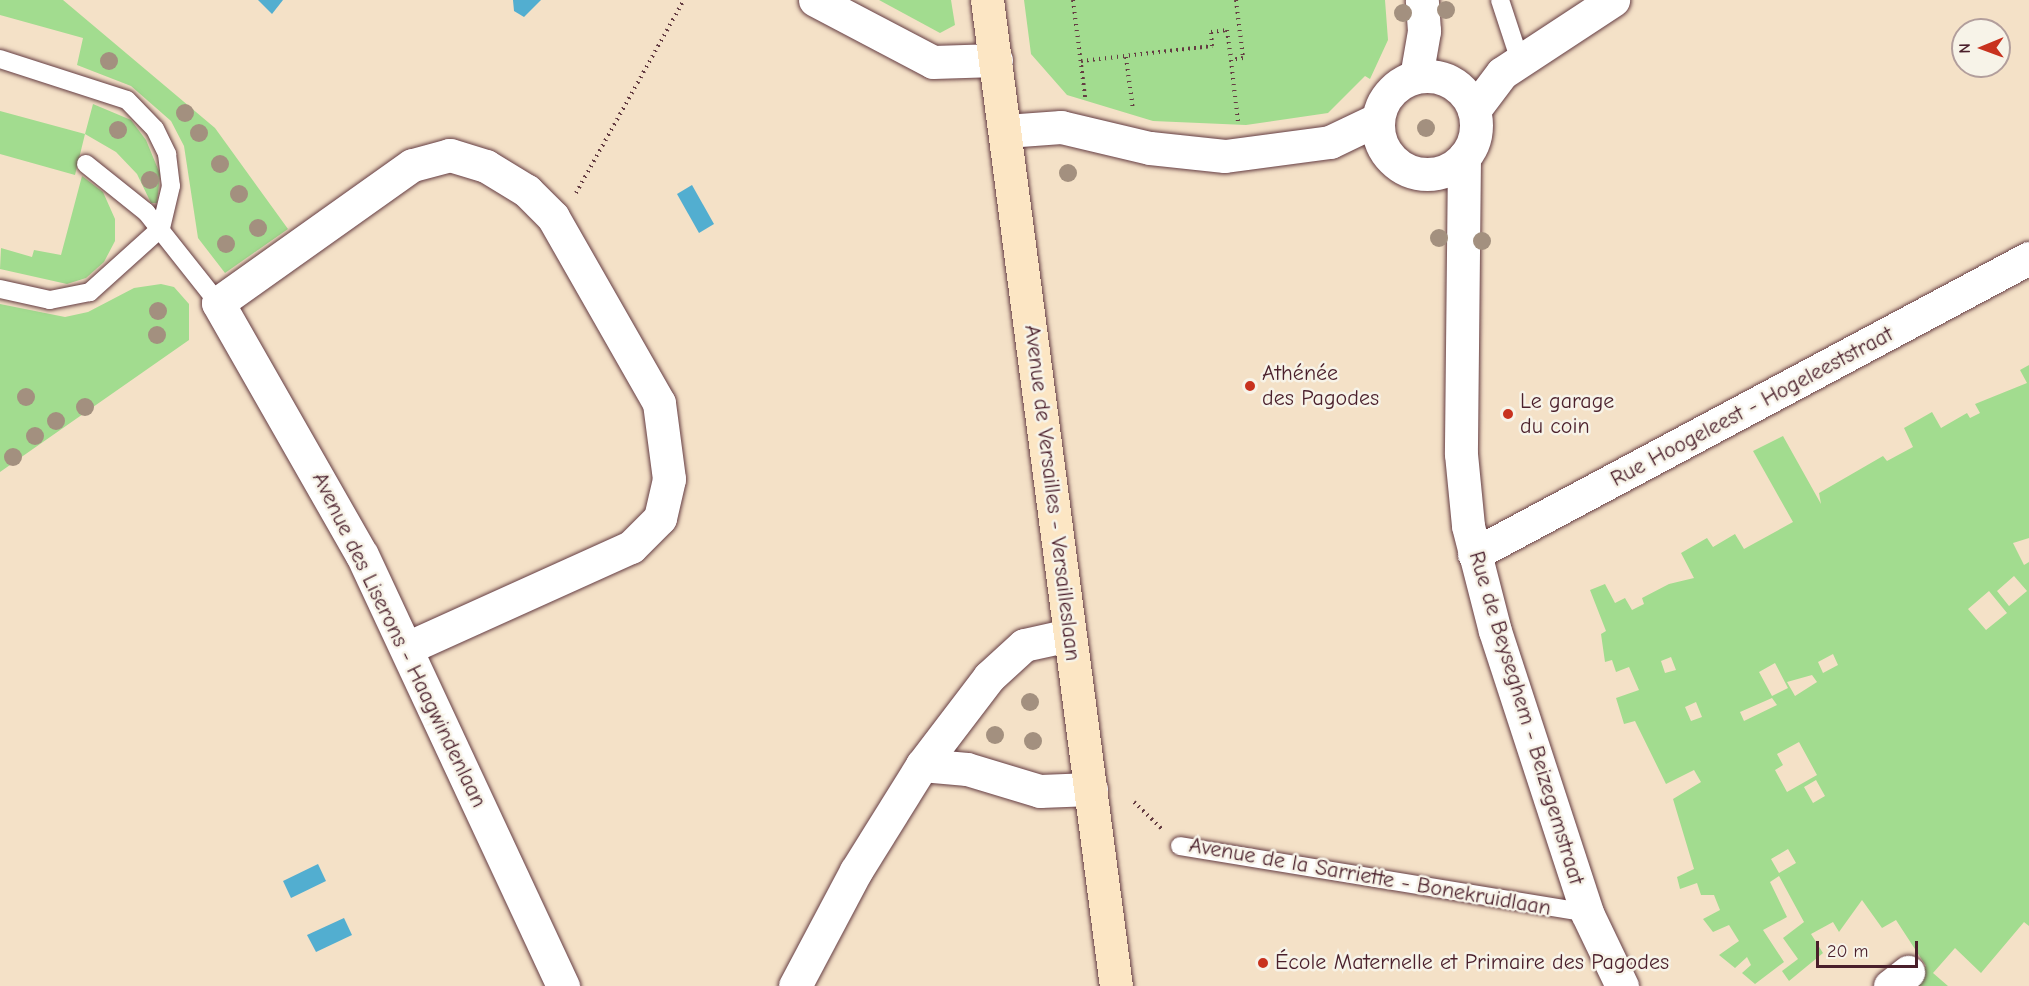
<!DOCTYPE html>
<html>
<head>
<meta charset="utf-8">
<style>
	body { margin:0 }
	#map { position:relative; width:2029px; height:986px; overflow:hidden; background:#f4e1c7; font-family:"Comic Neue",sans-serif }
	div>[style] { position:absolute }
	.green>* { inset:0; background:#a2dc8f }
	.water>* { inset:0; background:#52aed0 }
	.path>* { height:4px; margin-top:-2px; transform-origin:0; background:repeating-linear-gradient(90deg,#643c42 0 1.5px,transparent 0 6px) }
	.roads { filter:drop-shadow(0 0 2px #643c42) drop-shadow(0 0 2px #643c42) }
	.lane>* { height:18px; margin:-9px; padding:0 9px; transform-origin:9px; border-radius:9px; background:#fff }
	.street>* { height:33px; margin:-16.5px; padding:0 16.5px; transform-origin:16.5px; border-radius:16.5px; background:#fff }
	.street>.ring { margin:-16.5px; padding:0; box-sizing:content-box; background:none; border:33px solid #fff; border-radius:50% }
	.secondary>* { height:33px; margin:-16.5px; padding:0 16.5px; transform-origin:16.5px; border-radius:16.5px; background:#fce6c4 }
	.trees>* { width:18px; height:18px; margin:-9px; border-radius:50%; background:#a3907f }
	.dots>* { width:16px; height:16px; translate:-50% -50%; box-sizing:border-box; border:3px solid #f7f3e8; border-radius:50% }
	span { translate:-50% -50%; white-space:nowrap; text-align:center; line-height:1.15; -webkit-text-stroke:5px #f7f3e8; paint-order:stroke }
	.poi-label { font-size:22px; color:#4a1f2b }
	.left { translate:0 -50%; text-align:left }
	.street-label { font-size:22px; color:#4a1f2b }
	.north { position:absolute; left:1951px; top:18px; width:60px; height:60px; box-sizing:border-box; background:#f7f3e8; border:2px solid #b29e9c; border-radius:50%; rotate:269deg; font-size:16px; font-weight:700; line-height:24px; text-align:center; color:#4a1f2b }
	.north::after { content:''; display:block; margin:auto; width:21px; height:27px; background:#c8321e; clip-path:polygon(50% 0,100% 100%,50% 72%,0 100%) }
	.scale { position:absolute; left:1816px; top:941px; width:102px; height:27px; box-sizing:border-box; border:3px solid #4a1f2b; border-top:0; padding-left:8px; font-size:18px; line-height:21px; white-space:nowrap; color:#4a1f2b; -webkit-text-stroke:4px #f7f3e8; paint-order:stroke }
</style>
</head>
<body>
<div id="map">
	<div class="green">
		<div style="clip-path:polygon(0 0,63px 0,215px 128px,288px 229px,225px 273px,198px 238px,184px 146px,171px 121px,131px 86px,77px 65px,83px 38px,0 15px)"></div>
		<div style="clip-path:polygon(879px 0,951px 0,955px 25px,940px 33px)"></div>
		<div style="clip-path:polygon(1024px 0,1385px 0,1388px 40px,1370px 79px,1365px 76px,1328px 113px,1246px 125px,1153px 121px,1067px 95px,1031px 54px)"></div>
		<div style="clip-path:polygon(93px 104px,131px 120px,146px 140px,160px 174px,157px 203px,151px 203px,137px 174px,116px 152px,85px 134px,75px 175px,0 154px,0 111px,85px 134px)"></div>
		<div style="clip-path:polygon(82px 176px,103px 192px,115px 219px,115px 241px,104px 262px,86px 278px,67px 284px,0 269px,1px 248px,32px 257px,34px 250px,61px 255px)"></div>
		<div style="clip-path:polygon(161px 284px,174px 287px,189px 304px,189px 340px,0 472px,0 304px,65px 317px,88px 312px,134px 288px)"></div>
		<div style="clip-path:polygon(evenodd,2029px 365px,2029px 538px,2013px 543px,2024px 565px,2029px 562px,2029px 926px,2024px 922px,1981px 973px,1955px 948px,1933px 973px,1948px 986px,1901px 986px,1926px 966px,1896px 920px,1882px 928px,1862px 900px,1839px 932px,1833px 922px,1811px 934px,1823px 953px,1789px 981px,1782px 971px,1798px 959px,1783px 938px,1804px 922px,1779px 876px,1770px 882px,1787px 917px,1763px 930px,1784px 962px,1755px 984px,1742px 973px,1751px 965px,1747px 957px,1735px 968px,1719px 955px,1739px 941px,1729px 925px,1713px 932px,1703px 919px,1720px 910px,1714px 895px,1701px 895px,1697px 883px,1680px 889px,1677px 877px,1694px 869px,1673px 799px,1701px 782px,1694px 770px,1666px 784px,1635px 721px,1624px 724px,1616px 698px,1639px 690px,1629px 667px,1616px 672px,1612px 660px,1605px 662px,1601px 634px,1606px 631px,1590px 590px,1605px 584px,1615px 603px,1625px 598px,1632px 610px,1644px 604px,1642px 598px,1669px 584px,1694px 578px,1681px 553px,1707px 538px,1713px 547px,1735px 534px,1744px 549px,1793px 522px,1753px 451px,1783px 436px,1821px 504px,1819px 493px,1883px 456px,1887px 461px,1913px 447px,1904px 428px,1932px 412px,1941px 428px,1967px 413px,1970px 418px,1980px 413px,1975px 404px,2027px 383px,2020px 370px,2029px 365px,2014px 576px,2027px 591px,2009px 606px,1997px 591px,2014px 576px,2029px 365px,1989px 591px,2007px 613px,1986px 630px,1968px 609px,1989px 591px,2029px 365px,1833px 654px,1838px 665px,1823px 673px,1818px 662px,1833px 654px,2029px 365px,1671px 657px,1676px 670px,1665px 673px,1661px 661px,1671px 657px,2029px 365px,1775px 663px,1788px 688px,1772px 696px,1759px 672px,1775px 663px,2029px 365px,1812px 675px,1817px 682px,1795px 696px,1787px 682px,1812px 675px,2029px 365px,1772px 698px,1777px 705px,1744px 721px,1740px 712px,1772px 698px,2029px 365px,1696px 702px,1702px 717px,1691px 721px,1685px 707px,1696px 702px,2029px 365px,1799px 742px,1817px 775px,1787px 792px,1775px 770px,1783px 765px,1777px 754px,1799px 742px,2029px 365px,1816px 780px,1825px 796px,1813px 803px,1804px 787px,1816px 780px,2029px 365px,1788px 849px,1796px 863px,1779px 873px,1771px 859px,1788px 849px)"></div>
	</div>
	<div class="water">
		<div style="clip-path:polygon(258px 0,283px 0,272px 14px)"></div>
		<div style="clip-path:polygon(513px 0,541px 0,524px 17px,514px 11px)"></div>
		<div style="clip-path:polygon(692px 185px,714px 224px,699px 233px,677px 194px)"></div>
		<div style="clip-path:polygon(318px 864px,326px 881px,291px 898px,283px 881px)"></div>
		<div style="clip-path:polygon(344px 918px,352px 935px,316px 952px,307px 935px)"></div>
	</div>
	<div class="path">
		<div style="left:1073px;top:0;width:98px;rotate:82.9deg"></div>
		<div style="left:1236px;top:0;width:58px;rotate:83.1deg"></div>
		<div style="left:1243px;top:58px;width:12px;rotate:171deg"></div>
		<div style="left:1231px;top:60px;width:62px;rotate:83.6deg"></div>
		<div style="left:1126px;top:57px;width:53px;rotate:82.5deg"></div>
		<div style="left:1081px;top:61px;width:132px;rotate:-6.5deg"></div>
		<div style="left:1212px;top:46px;width:14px;rotate:-94deg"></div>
		<div style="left:1211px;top:32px;width:16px;rotate:-7deg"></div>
		<div style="left:1227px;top:30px;width:30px;rotate:82deg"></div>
		<div style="left:576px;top:193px;width:221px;rotate:-60.8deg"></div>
		<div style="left:1134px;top:802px;width:39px;rotate:44deg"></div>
	</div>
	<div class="roads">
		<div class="lane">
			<div style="left:1500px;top:0;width:64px;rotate:71.8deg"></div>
			<div style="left:0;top:59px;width:133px;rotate:17.9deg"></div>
			<div style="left:127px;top:100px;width:40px;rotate:46deg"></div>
			<div style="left:155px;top:129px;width:28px;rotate:64deg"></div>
			<div style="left:167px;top:154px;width:32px;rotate:83deg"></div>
			<div style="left:171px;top:186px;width:43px;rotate:103.4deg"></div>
			<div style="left:161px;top:228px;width:96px;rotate:138deg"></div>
			<div style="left:90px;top:292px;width:41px;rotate:168.7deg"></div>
			<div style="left:50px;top:300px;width:51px;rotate:-167.6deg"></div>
			<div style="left:86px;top:164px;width:77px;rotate:38.7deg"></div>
			<div style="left:146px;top:212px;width:116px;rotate:51.6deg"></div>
			<div style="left:1180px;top:846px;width:412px;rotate:9.3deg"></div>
		</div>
		<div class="street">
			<div style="left:815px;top:0;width:133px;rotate:27.7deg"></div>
			<div style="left:933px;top:62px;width:63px;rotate:-1.8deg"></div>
			<div class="ring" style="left:1378px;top:76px;width:65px;height:65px"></div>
			<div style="left:1416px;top:77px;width:47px;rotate:-80.1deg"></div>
			<div style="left:1424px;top:31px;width:31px;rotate:-94deg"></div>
			<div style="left:1474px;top:110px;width:46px;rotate:-52.9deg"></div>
			<div style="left:1502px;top:73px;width:133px;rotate:-33.3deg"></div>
			<div style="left:1006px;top:131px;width:55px;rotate:-4.2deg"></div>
			<div style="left:1061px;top:127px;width:91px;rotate:13.3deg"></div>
			<div style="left:1150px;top:148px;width:75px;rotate:6.1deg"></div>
			<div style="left:1225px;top:156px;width:106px;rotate:-7.6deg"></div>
			<div style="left:1330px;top:142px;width:53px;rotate:-25.6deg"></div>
			<div style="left:1464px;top:157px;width:297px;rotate:90.6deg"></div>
			<div style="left:1461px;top:454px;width:72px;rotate:84.4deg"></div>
			<div style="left:1468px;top:526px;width:108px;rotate:75.6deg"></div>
			<div style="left:1495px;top:631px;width:297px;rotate:71.9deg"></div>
			<div style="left:1587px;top:913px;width:81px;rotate:64.4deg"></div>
			<div style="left:1474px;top:554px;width:629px;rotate:-28.07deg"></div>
			<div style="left:407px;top:648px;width:246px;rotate:-24.3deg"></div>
			<div style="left:631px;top:547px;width:41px;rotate:-45deg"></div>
			<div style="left:660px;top:518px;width:40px;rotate:-77deg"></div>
			<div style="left:669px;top:479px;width:77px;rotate:-97.5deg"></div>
			<div style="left:659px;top:403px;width:214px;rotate:-119.7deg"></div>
			<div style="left:553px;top:217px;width:37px;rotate:-135deg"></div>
			<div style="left:527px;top:191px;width:48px;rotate:-148.6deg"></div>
			<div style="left:486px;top:166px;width:38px;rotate:-163deg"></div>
			<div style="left:450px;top:155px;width:39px;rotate:165deg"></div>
			<div style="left:412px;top:165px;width:238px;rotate:144.6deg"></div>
			<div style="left:218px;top:303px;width:290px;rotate:60.3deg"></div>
			<div style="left:362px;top:555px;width:476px;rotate:65deg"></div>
			<div style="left:922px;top:765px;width:45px;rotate:5.1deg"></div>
			<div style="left:967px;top:769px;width:76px;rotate:16.8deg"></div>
			<div style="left:1040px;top:791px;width:51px;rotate:-2.2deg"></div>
			<div style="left:795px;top:986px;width:130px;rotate:-62.1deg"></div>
			<div style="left:856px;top:871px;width:125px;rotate:-58.1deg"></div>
			<div style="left:922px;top:765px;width:111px;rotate:-52.7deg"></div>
			<div style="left:989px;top:677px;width:47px;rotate:-42.4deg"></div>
			<div style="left:1024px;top:645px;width:47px;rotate:-12.3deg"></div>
			<div style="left:1890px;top:986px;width:23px;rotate:-38deg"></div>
		</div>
		<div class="secondary">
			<div style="left:987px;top:0;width:994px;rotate:82.55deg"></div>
		</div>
	</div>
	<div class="trees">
		<div style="left:1446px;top:10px"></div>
		<div style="left:1403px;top:13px"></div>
		<div style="left:109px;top:61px"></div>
		<div style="left:185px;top:113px"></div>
		<div style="left:1426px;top:128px"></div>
		<div style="left:118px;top:130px"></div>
		<div style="left:199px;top:133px"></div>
		<div style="left:220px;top:164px"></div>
		<div style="left:1068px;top:173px"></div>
		<div style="left:150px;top:180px"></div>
		<div style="left:239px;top:194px"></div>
		<div style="left:258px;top:228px"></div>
		<div style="left:1439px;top:238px"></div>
		<div style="left:1482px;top:241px"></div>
		<div style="left:226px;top:244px"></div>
		<div style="left:158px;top:311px"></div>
		<div style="left:157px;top:335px"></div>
		<div style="left:26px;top:397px"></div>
		<div style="left:85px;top:407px"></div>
		<div style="left:56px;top:421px"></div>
		<div style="left:35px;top:436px"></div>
		<div style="left:13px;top:457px"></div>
		<div style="left:1030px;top:702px"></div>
		<div style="left:995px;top:735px"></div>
		<div style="left:1033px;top:741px"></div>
	</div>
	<div class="dots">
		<div style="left:1250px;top:386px;background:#c8321e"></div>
		<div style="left:1508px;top:414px;background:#c8321e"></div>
		<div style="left:1263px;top:963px;background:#c8321e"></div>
	</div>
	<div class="poi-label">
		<span class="left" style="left:1262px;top:386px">Athénée<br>des Pagodes</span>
		<span class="left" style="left:1520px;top:414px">Le garage<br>du coin</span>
		<span class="left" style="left:1275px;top:963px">École Maternelle et Primaire des Pagodes</span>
	</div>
	<div class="street-label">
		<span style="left:1752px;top:407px;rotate:-28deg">Rue Hoogeleest - Hogeleeststraat</span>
		<span style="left:1052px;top:493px;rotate:83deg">Avenue de Versailles - Versailleslaan</span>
		<span style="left:399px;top:640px;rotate:64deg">Avenue des Liserons - Haagwindenlaan</span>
		<span style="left:1526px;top:718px;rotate:73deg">Rue de Beyseghem - Beizegemstraat</span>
		<span style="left:1370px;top:877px;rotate:10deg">Avenue de la Sarriette - Bonekruidlaan</span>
	</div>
	<div class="north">N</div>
	<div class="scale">20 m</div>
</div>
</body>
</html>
